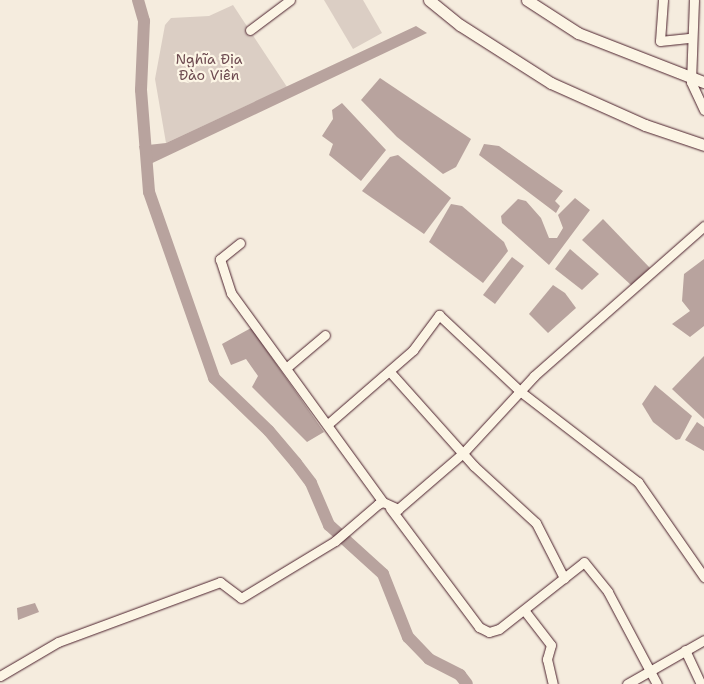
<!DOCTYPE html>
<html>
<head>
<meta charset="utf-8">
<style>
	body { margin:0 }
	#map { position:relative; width:704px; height:684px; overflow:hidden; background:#f5ecde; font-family:"Shantell Sans",sans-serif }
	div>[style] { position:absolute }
	.green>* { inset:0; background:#dbcec4 }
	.water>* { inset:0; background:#b8a39e }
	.river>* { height:12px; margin:-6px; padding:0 6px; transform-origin:6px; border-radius:6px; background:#b8a39e }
	.roads { filter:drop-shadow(0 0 1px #4a1f2b) drop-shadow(0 0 1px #4a1f2b) }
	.minor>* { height:9px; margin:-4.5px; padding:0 4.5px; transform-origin:4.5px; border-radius:4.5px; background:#fcf5e5 }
	.major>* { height:11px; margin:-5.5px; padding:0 5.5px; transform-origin:5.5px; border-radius:5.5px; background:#fcf5e5 }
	span { translate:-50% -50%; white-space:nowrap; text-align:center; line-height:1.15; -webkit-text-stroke:4.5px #fcf5e5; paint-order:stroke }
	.park-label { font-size:14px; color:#6e4b51 }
</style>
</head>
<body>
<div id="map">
	<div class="green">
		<div style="clip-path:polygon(324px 0,363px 0,382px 33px,353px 49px)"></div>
		<div style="clip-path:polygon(233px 5px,287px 87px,166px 143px,155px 79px,165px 25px,171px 18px,209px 16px)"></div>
	</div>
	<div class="water">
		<div style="clip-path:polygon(416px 26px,427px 33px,144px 167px,139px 146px,166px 143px)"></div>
		<div style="clip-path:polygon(380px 78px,471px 139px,456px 167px,443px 174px,397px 137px,361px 100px)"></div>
		<div style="clip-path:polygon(342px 103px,386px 150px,361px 181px,329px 155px,333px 144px,322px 136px,333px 119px,332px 110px)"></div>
		<div style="clip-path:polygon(484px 144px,499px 146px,563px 191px,555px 201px,560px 206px,556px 213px,479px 155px)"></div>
		<div style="clip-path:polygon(398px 155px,451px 198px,424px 234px,362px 191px,390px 157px)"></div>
		<div style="clip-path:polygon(575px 198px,590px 210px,549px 265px,502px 223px,501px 216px,518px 199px,526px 201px,541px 218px,549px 238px,557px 238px,563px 228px,558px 215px)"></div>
		<div style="clip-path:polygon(451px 204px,462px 206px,504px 242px,508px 251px,483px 283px,429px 242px)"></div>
		<div style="clip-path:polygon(603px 219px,650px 268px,631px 285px,582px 240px)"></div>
		<div style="clip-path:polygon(570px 249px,599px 274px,582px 290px,555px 269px)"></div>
		<div style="clip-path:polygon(512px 257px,524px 266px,495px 304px,483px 295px)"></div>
		<div style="clip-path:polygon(704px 259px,704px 326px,690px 337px,672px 324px,690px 311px,682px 301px,684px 274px)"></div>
		<div style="clip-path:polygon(553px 285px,565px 293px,576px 308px,548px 333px,529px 314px)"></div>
		<div style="clip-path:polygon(251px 328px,324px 432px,307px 442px,252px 387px,258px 376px,246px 359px,231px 365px,222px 344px)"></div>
		<div style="clip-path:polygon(704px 356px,704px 419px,672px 389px)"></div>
		<div style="clip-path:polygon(655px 385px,692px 416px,680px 439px,676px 440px,653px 422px,642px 404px)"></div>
		<div style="clip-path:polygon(697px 422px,704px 427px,704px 451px,685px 440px)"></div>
		<div style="clip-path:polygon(35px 603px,39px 612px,18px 620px,17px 608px)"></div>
	</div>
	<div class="river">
		<div style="left:138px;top:0;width:22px;rotate:74deg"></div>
		<div style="left:144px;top:21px;width:69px;rotate:92.5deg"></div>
		<div style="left:141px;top:90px;width:102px;rotate:85.5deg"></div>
		<div style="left:149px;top:192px;width:197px;rotate:70.7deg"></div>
		<div style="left:214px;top:378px;width:76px;rotate:43.9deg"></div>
		<div style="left:269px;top:431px;width:42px;rotate:49.8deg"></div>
		<div style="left:296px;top:463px;width:25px;rotate:53deg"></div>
		<div style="left:311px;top:483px;width:46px;rotate:66.8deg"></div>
		<div style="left:329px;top:525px;width:73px;rotate:42.2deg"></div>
		<div style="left:383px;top:574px;width:68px;rotate:68.4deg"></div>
		<div style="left:408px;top:637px;width:30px;rotate:46deg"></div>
		<div style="left:429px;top:659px;width:35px;rotate:27deg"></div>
		<div style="left:460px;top:675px;width:11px;rotate:52deg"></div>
	</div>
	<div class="roads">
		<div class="minor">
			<div style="left:663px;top:0;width:41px;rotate:94.2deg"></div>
			<div style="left:660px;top:41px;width:31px;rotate:-6deg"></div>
			<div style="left:694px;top:0;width:82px;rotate:92.1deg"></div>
			<div style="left:691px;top:82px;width:31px;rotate:65deg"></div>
			<div style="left:250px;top:30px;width:50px;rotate:-36.9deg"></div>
			<div style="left:240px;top:243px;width:26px;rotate:141deg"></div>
			<div style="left:220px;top:259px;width:36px;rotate:72deg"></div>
			<div style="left:231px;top:293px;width:258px;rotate:54deg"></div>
			<div style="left:286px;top:368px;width:51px;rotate:-40.2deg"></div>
			<div style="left:390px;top:372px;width:126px;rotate:48.2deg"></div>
			<div style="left:474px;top:466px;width:84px;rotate:42.6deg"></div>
			<div style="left:536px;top:523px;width:62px;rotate:63deg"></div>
			<div style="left:328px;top:424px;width:113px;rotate:-41deg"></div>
			<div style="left:413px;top:350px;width:44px;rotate:-53.4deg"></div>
			<div style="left:439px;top:315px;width:112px;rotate:43.2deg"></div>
			<div style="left:521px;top:392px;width:148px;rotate:37.6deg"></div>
			<div style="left:638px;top:482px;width:116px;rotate:55.2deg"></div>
			<div style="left:390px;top:508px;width:149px;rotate:53.2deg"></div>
			<div style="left:479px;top:627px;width:11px;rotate:27deg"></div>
			<div style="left:489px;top:632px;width:10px;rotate:-17deg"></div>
			<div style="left:499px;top:629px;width:108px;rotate:-38.2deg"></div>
			<div style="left:584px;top:562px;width:38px;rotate:51deg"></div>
			<div style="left:608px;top:592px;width:104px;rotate:62deg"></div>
			<div style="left:524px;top:610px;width:44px;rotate:52.4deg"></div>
			<div style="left:551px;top:645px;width:15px;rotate:106deg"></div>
			<div style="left:547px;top:659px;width:26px;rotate:77deg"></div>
			<div style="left:685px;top:650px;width:38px;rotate:65deg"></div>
			<div style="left:0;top:676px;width:67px;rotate:-30.4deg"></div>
			<div style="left:58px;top:642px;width:173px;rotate:-20.3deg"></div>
			<div style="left:220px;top:582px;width:26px;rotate:37deg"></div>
			<div style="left:241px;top:598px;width:110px;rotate:-31.2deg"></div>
			<div style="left:335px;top:541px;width:57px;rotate:-40.7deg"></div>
			<div style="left:378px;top:504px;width:5px;rotate:-22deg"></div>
			<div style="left:383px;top:502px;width:17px;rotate:25deg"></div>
			<div style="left:398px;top:509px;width:86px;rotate:-40.7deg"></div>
			<div style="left:463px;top:453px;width:105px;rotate:-47.3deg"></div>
			<div style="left:534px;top:376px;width:227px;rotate:-41.4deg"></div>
			<div style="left:627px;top:684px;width:89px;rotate:-29.7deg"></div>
		</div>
		<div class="major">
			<div style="left:429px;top:0;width:40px;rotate:39deg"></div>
			<div style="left:460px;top:25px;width:108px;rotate:32.5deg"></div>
			<div style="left:551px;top:83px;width:103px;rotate:24.1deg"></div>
			<div style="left:645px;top:125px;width:62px;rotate:18.7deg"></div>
			<div style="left:527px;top:0;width:61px;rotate:32.9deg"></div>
			<div style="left:578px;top:33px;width:135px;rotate:21.3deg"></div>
		</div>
	</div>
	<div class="park-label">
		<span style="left:209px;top:67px">Nghĩa Địa<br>Đào Viên</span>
	</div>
</div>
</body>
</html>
